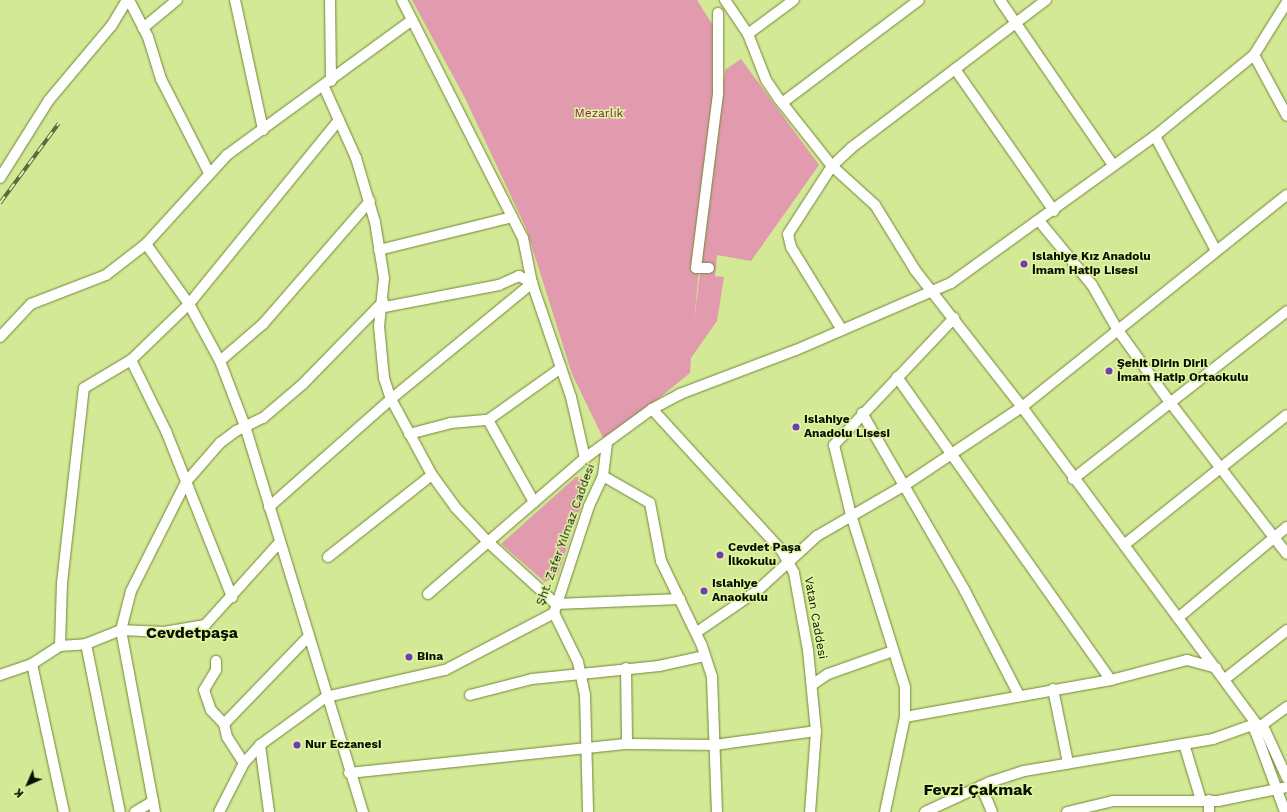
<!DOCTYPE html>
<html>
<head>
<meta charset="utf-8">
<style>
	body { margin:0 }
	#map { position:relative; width:1287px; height:812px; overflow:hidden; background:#d3e996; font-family:"Work Sans",sans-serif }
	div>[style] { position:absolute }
	.green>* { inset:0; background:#e19aae }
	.roads { filter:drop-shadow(0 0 1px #738635) drop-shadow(0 0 1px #738635) }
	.minor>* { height:10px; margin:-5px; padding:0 5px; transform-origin:5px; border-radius:5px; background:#fff }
	.rail>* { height:4px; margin-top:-2px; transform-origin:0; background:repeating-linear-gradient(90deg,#e0f6a3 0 8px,#5d693e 0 16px); box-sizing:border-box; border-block:1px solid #5d693e }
	.dots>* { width:11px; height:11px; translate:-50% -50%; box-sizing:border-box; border:2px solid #e0f6a3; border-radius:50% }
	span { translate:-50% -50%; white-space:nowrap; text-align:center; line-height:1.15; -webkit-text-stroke:3px #e0f6a3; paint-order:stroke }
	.park-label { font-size:12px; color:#852049 }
	.poi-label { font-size:12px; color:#0a0f00; font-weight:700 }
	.left { translate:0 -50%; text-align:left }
	.street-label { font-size:12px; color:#0a0f00 }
	.district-label { font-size:16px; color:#0a0f00; font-weight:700 }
	.north { position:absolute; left:8px; top:764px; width:40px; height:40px; -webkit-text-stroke:3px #e0f6a3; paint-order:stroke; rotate:225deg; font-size:11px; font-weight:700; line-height:16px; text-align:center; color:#0a0f00 }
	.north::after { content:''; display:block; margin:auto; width:14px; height:18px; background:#0a0f00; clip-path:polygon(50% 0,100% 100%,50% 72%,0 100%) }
</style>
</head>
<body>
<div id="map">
	<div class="green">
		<div style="clip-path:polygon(412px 0,697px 0,721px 38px,694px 321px,725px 70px,741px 59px,819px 165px,751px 261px,717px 255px,715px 276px,724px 277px,717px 321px,691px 358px,690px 373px,605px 442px,572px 374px,526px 228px,465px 98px)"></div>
		<div style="clip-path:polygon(576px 477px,581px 477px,586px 491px,559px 571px,556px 577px,545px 582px,501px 544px)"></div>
	</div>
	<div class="roads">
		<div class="minor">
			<div style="left:129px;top:0;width:42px;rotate:62.8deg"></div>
			<div style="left:148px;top:37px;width:44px;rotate:72.8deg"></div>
			<div style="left:161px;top:79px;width:106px;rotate:62.9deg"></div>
			<div style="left:235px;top:0;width:133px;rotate:77.8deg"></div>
			<div style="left:330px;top:0;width:81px;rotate:89.3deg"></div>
			<div style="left:402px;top:0;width:267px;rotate:63.1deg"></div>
			<div style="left:523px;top:238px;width:46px;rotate:78.7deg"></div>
			<div style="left:532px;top:283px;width:120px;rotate:71.1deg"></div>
			<div style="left:571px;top:397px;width:63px;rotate:77.1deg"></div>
			<div style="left:725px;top:0;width:41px;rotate:55.9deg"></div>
			<div style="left:748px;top:34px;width:49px;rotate:68.6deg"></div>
			<div style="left:766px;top:80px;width:23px;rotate:56deg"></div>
			<div style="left:779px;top:99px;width:85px;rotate:51.7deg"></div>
			<div style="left:832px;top:166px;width:58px;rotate:42.2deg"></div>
			<div style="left:875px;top:205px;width:76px;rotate:58.4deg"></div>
			<div style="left:915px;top:270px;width:174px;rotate:52deg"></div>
			<div style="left:1022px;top:407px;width:393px;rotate:53.5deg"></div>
			<div style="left:1000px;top:0;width:200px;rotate:55.6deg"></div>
			<div style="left:143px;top:28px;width:44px;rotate:-39.5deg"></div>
			<div style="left:748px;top:34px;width:57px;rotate:-36.5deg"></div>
			<div style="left:1254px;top:55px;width:62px;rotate:-58.1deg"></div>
			<div style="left:955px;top:69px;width:173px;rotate:55.1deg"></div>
			<div style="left:324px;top:87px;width:78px;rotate:65.7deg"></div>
			<div style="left:356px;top:158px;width:67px;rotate:73.5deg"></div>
			<div style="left:375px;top:222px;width:57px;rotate:80.9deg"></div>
			<div style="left:384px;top:278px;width:48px;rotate:95.9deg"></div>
			<div style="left:379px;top:326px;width:52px;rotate:84.5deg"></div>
			<div style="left:384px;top:378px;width:22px;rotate:72deg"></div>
			<div style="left:391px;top:399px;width:86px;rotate:61.7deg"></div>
			<div style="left:432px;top:475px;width:39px;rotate:54deg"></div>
			<div style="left:455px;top:507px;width:48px;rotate:46.7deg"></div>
			<div style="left:488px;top:542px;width:92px;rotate:42.4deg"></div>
			<div style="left:556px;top:604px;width:124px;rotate:-2.3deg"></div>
			<div style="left:782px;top:103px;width:171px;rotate:-36.9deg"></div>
			<div style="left:1155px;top:136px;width:128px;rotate:62deg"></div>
			<div style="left:0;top:178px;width:92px;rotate:-57.9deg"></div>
			<div style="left:49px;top:100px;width:98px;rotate:-50deg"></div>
			<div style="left:112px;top:25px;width:29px;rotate:-59deg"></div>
			<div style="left:1040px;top:222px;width:82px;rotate:50.5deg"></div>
			<div style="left:1092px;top:285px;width:51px;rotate:60.4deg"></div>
			<div style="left:1117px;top:329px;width:89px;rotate:54.2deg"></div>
			<div style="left:1169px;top:401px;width:193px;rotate:52.4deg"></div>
			<div style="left:146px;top:244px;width:74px;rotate:54.4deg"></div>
			<div style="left:189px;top:304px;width:65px;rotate:61.5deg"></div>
			<div style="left:220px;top:361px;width:70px;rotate:69deg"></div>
			<div style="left:245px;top:426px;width:404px;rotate:73deg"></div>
			<div style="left:379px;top:250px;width:137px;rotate:-13.9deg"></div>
			<div style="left:709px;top:268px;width:13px;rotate:180deg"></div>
			<div style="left:696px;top:268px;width:175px;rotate:-82.8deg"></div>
			<div style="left:718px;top:94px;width:81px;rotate:-90deg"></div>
			<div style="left:842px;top:330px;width:97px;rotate:-121.6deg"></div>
			<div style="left:791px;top:247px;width:13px;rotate:-103deg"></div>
			<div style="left:788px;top:234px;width:81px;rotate:-57.1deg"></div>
			<div style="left:832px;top:166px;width:26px;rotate:-43deg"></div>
			<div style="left:851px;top:148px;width:245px;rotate:-37.2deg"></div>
			<div style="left:0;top:337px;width:45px;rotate:-46.8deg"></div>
			<div style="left:31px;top:304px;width:80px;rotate:-21.1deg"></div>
			<div style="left:106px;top:275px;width:51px;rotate:-37.8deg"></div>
			<div style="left:146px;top:244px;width:120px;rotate:-47.7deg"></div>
			<div style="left:227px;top:155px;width:229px;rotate:-36.1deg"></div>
			<div style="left:131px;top:360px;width:79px;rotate:63.8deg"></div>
			<div style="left:166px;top:431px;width:179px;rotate:68.3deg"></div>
			<div style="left:220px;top:361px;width:57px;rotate:-40.7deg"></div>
			<div style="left:263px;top:324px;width:163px;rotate:-49deg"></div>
			<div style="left:897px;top:377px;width:371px;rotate:54.8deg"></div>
			<div style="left:652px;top:409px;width:193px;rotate:47.5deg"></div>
			<div style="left:782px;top:551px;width:25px;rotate:61deg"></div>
			<div style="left:794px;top:573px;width:78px;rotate:79.7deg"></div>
			<div style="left:808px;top:650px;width:81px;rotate:84.4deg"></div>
			<div style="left:816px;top:731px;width:81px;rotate:94.2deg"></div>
			<div style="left:862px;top:413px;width:206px;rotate:59.9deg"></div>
			<div style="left:965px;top:591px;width:117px;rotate:62.6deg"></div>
			<div style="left:488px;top:420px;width:94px;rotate:60.7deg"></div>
			<div style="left:409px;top:434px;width:43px;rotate:-14.7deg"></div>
			<div style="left:451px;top:423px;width:37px;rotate:-5deg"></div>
			<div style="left:488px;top:420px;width:90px;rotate:-35.5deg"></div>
			<div style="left:603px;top:476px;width:54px;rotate:29.9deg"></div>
			<div style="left:650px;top:503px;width:59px;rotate:79.3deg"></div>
			<div style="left:661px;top:561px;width:94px;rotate:64.2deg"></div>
			<div style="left:702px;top:646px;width:33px;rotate:72deg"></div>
			<div style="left:712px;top:677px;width:135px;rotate:87.9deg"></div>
			<div style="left:1073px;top:479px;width:272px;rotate:-38.1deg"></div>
			<div style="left:269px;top:507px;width:163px;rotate:-41.5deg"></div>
			<div style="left:391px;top:399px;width:183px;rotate:-39.4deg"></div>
			<div style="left:532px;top:283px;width:15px;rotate:-152deg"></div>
			<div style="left:519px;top:276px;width:22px;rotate:156deg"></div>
			<div style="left:499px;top:285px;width:121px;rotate:169.1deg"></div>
			<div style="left:1124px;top:545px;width:208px;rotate:-38.6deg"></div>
			<div style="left:328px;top:557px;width:132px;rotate:-38.3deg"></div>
			<div style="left:428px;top:594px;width:208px;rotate:-40.9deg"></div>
			<div style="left:585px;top:458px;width:83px;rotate:-36.2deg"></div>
			<div style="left:652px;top:409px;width:32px;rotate:-28deg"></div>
			<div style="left:680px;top:394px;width:124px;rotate:-20.8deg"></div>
			<div style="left:796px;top:350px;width:169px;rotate:-23.4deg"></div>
			<div style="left:951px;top:283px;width:251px;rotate:-35.8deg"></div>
			<div style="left:1155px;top:136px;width:128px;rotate:-39.3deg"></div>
			<div style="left:1254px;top:55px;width:69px;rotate:61.6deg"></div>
			<div style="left:554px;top:613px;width:55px;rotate:63.9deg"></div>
			<div style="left:578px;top:662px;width:34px;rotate:78deg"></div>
			<div style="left:585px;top:695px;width:117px;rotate:88.5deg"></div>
			<div style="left:1178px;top:618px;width:142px;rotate:-39.9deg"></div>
			<div style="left:697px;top:632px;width:74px;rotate:-34.5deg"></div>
			<div style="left:758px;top:590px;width:80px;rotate:-42.5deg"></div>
			<div style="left:817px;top:536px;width:102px;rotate:-30.1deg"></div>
			<div style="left:905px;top:485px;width:141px;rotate:-33.7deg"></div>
			<div style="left:1022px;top:407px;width:339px;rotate:-38.7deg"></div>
			<div style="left:86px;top:644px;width:171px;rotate:78.6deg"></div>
			<div style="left:60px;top:646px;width:63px;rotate:-88.2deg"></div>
			<div style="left:62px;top:583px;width:196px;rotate:-83.6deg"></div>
			<div style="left:84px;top:388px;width:55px;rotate:-30.8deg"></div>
			<div style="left:131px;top:360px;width:81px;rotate:-44deg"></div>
			<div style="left:189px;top:304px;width:237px;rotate:-50.8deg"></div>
			<div style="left:216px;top:661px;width:9px;rotate:90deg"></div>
			<div style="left:216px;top:670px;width:23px;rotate:121deg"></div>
			<div style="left:204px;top:690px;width:21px;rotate:71deg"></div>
			<div style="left:211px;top:710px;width:19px;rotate:47deg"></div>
			<div style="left:224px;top:724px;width:121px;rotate:-46deg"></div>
			<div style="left:32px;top:664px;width:151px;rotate:77.8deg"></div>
			<div style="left:626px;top:668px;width:76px;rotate:89.2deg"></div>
			<div style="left:0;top:675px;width:34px;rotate:-19deg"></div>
			<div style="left:32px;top:664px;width:33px;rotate:-33deg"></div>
			<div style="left:60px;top:646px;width:26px;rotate:-4deg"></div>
			<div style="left:86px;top:644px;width:38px;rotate:-22deg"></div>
			<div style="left:121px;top:630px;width:43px;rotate:2.7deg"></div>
			<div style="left:164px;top:632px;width:42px;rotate:-9.7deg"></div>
			<div style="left:205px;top:625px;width:110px;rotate:-47.9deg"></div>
			<div style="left:1225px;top:679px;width:79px;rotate:-38.3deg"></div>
			<div style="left:812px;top:685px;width:19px;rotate:-35deg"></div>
			<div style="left:828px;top:674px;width:69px;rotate:-19.5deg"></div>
			<div style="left:1053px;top:689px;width:76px;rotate:78.5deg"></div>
			<div style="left:470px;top:695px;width:64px;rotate:-14.5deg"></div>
			<div style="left:532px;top:679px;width:128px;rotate:-5.8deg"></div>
			<div style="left:659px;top:666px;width:47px;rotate:-12.3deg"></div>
			<div style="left:905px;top:717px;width:209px;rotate:-10.2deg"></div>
			<div style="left:1111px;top:680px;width:79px;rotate:-14.7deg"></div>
			<div style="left:1187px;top:660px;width:30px;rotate:15deg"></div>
			<div style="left:224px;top:724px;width:13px;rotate:77deg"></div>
			<div style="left:227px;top:737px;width:31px;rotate:57deg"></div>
			<div style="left:1262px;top:725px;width:6px;rotate:81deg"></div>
			<div style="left:1263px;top:731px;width:7px;rotate:164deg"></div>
			<div style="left:1256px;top:733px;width:9px;rotate:-117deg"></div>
			<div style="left:1252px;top:725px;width:10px"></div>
			<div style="left:1262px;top:725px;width:31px;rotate:-36deg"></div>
			<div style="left:1264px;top:728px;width:55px;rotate:65.3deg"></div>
			<div style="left:1256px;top:733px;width:84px;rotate:69.8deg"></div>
			<div style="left:1184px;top:744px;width:59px;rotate:73.1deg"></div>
			<div style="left:260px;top:745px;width:68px;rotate:82.3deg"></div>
			<div style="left:349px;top:773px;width:280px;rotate:-6deg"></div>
			<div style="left:627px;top:744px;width:88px;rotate:0.7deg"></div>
			<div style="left:715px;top:745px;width:102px;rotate:-7.9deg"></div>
			<div style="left:981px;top:786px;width:28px;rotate:67deg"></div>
			<div style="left:1209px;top:800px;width:12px;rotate:90deg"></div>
			<div style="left:135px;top:812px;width:21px;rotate:-31deg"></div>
			<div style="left:155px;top:812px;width:185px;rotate:-100.6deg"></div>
			<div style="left:121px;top:630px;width:40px;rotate:-75.6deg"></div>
			<div style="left:131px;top:591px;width:122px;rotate:-63.2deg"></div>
			<div style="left:186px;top:482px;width:52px;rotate:-48.9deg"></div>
			<div style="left:220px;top:443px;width:20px;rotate:-37deg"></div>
			<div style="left:236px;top:431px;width:30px;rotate:-26deg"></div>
			<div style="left:263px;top:418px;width:52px;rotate:-40.4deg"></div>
			<div style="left:303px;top:384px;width:115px;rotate:-45.7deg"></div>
			<div style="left:219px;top:812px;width:55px;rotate:-63deg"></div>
			<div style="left:244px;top:763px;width:24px;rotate:-48deg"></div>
			<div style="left:260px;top:745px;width:82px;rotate:-36deg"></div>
			<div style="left:326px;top:697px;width:122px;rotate:-12.8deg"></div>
			<div style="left:445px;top:670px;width:123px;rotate:-27.6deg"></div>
			<div style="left:554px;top:613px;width:113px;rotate:-71.9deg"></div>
			<div style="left:589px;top:506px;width:33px;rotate:-65deg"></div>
			<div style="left:603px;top:476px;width:31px;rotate:-83deg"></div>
			<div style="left:885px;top:812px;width:97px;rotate:-78.1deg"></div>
			<div style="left:905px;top:717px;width:30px;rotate:-90deg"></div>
			<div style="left:905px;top:687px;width:180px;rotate:-107.4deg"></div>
			<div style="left:851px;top:515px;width:72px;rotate:-103.7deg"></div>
			<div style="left:834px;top:445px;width:175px;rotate:-46.6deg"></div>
			<div style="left:925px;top:812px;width:72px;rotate:-24.8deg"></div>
			<div style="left:990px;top:782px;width:36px;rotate:-18deg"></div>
			<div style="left:1024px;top:771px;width:192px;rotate:-9.6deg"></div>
			<div style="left:1213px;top:739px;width:41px;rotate:-19.7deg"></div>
			<div style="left:1067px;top:812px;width:47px;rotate:-13.4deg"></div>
			<div style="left:1113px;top:801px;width:105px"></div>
			<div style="left:1218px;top:801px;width:70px;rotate:-11.5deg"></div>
		</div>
	</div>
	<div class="rail">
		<div style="left:0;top:203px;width:99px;rotate:-53.6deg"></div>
	</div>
	<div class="dots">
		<div style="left:1024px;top:264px;background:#733cb3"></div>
		<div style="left:1109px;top:371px;background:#733cb3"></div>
		<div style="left:796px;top:427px;background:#733cb3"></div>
		<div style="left:720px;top:555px;background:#733cb3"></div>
		<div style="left:704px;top:591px;background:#733cb3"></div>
		<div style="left:409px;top:657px;background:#733cb3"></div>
		<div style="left:297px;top:745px;background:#733cb3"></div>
	</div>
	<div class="park-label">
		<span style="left:599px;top:114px">Mezarlık</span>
	</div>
	<div class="poi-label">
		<span class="left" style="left:1032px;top:264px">Islahiye Kız Anadolu<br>İmam Hatip Lisesi</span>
		<span class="left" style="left:1117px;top:371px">Şehit Dirin Diril<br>İmam Hatip Ortaokulu</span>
		<span class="left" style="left:804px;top:427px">Islahiye<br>Anadolu Lisesi</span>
		<span class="left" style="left:728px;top:555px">Cevdet Paşa<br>İlkokulu</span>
		<span class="left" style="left:712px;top:591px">Islahiye<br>Anaokulu</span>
		<span class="left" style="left:417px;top:657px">Bina</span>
		<span class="left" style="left:305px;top:745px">Nur Eczanesi</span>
	</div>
	<div class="street-label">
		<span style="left:566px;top:535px;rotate:-70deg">Şht. Zafer Yılmaz Caddesi</span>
		<span style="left:815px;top:618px;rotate:80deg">Vatan Caddesi</span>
	</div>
	<div class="district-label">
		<span style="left:192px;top:633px">Cevdetpaşa</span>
		<span style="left:978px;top:790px">Fevzi Çakmak</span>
	</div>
	<div class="north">K</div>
</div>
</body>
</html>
